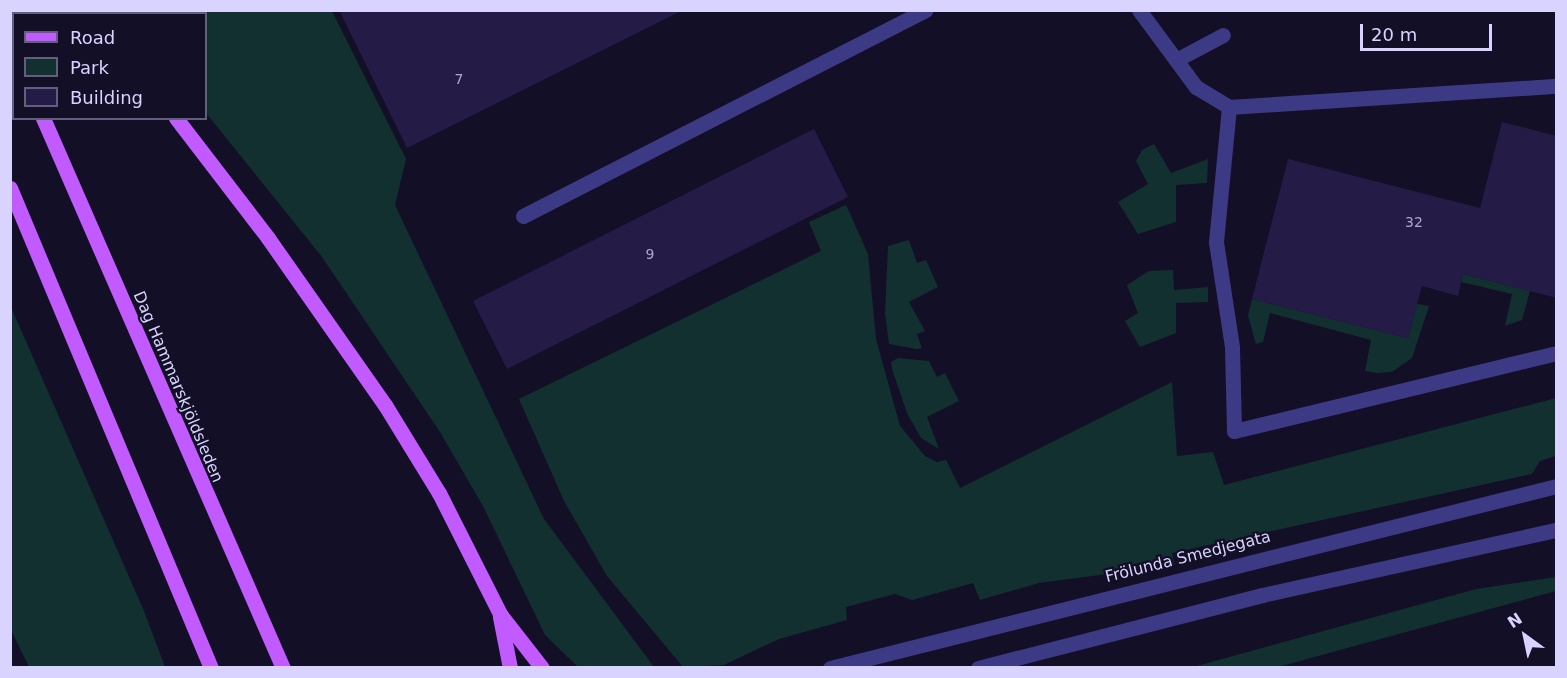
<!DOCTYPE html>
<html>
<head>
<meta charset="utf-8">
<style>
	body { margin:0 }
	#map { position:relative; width:1567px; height:678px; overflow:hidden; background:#130f26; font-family:"DejaVu Sans",sans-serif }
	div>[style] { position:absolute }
	.green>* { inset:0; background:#12302f }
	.building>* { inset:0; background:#241b47 }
	.lane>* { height:15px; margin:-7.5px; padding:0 7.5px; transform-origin:7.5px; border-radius:7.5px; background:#3d3a85 }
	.street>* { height:15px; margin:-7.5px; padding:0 7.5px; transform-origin:7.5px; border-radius:7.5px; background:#3d3a85 }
	.primary>* { height:15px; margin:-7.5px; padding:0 7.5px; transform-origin:7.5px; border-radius:7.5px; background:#c25bff }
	span { translate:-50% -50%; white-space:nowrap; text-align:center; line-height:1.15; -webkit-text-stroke:4.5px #130f26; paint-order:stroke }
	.number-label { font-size:14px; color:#aca6d1 }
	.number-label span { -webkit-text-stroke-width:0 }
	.street-label { font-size:16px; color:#d9d4ff }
	.frame { position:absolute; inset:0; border:12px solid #d9d4ff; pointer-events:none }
	.legend { position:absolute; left:12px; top:12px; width:195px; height:108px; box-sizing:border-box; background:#130f26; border:2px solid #625e7d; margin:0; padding:8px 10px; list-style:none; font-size:18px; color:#d9d4ff }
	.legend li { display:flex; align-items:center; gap:12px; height:30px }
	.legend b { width:30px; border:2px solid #625e7d }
	.north { position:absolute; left:1495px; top:606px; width:60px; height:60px; -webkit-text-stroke:4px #130f26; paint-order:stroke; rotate:327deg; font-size:16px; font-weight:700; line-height:24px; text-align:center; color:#d9d4ff }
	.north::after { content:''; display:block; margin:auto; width:21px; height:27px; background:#d9d4ff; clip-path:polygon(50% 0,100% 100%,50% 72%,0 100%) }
	.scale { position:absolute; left:1360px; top:24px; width:132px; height:27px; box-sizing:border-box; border:3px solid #d9d4ff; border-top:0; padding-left:8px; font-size:18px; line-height:21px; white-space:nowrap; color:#d9d4ff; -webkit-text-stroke:4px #130f26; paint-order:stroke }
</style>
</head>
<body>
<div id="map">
	<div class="green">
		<div style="clip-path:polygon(122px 11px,332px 11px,406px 159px,395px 205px,544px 519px,654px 667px,578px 667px,545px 635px,484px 508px,440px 432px,322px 257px,206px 113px,206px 14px)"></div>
		<div style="clip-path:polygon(1154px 144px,1171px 173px,1208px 159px,1207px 183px,1176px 185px,1176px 222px,1138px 234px,1118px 202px,1148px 184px,1136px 161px,1142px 150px)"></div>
		<div style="clip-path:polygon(846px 205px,868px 254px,876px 339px,900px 426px,925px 456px,937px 462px,946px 460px,960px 488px,1172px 382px,1177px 456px,1213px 452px,1224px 485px,1556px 398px,1556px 456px,1540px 461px,1532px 474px,1172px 553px,1175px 565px,1039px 583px,980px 600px,973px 583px,912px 600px,895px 594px,846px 607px,847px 620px,779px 639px,724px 665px,683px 667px,607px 576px,564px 501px,519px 399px,821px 251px,809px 222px)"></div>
		<div style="clip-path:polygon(909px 240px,917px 263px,926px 260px,938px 287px,909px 302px,925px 331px,917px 334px,922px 348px,917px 349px,889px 344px,885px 313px,888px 246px)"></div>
		<div style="clip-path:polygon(1173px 270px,1174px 290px,1208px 287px,1208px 302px,1176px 303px,1176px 333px,1140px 347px,1125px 321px,1138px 313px,1127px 285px,1149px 271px)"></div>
		<div style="clip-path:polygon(1463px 274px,1530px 291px,1522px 320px,1505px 326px,1512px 294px,1461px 282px)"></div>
		<div style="clip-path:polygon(1252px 299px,1408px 338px,1417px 304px,1429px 306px,1412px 358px,1392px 372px,1377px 373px,1365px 371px,1371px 340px,1270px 313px,1263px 342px,1256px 344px,1248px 315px)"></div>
		<div style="clip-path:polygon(11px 307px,144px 611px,165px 667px,29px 667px,11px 630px)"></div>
		<div style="clip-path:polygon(898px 358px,929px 361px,937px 377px,945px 373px,959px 401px,927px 417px,939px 449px,921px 438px,907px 413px,892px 369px,891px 362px)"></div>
		<div style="clip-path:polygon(1556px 577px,1556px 591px,1278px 667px,1193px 667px,1476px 589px)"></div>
	</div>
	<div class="building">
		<div style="clip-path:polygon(339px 10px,683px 10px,407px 148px)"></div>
		<div style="clip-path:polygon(1502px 122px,1557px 136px,1557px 298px,1463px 274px,1458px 296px,1422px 286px,1408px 338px,1252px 299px,1288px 159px,1480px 208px)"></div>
		<div style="clip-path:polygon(814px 129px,848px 197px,507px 369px,473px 301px)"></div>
	</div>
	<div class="lane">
		<div style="left:1139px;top:10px;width:96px;rotate:53.5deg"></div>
		<div style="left:1196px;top:87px;width:39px;rotate:31deg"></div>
		<div style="left:1229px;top:107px;width:328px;rotate:-3.7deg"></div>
		<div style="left:1176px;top:60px;width:53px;rotate:-28deg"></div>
		<div style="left:1229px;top:107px;width:136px;rotate:95.5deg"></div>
		<div style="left:1216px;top:242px;width:106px;rotate:81.3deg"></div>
		<div style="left:1232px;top:347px;width:84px;rotate:88.6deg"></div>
		<div style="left:1234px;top:431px;width:331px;rotate:-13.6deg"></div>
		<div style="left:523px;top:216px;width:452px;rotate:-27.1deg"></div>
	</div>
	<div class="street">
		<div style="left:830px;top:668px;width:748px;rotate:-14.07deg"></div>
		<div style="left:978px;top:668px;width:293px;rotate:-14.4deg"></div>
		<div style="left:1262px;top:595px;width:301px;rotate:-12.5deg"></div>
	</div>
	<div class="primary">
		<div style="left:90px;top:10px;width:4px;rotate:63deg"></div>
		<div style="left:10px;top:47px;width:7px;rotate:56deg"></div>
		<div style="left:43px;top:118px;width:600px;rotate:66.43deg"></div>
		<div style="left:176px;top:118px;width:151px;rotate:52.5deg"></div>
		<div style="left:268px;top:238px;width:204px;rotate:55deg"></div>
		<div style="left:385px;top:405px;width:103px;rotate:58.5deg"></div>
		<div style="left:439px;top:493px;width:136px;rotate:63.2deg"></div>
		<div style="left:500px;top:614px;width:68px;rotate:52.1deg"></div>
		<div style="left:10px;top:188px;width:520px;rotate:67.28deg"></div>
		<div style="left:500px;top:617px;width:52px;rotate:78.9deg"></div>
	</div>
	<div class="number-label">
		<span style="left:459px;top:79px">7</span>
		<span style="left:1414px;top:222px">32</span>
		<span style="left:650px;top:254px">9</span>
	</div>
	<div class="street-label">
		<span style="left:178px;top:387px;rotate:67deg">Dag Hammarskjöldsleden</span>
		<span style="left:1188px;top:557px;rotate:-14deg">Frölunda Smedjegata</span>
	</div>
	<div class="frame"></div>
	<ul class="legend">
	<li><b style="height:8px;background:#c25bff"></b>Road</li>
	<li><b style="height:16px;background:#12302f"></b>Park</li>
	<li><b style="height:16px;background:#241b47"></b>Building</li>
	</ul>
	<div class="north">N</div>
	<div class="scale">20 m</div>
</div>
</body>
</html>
